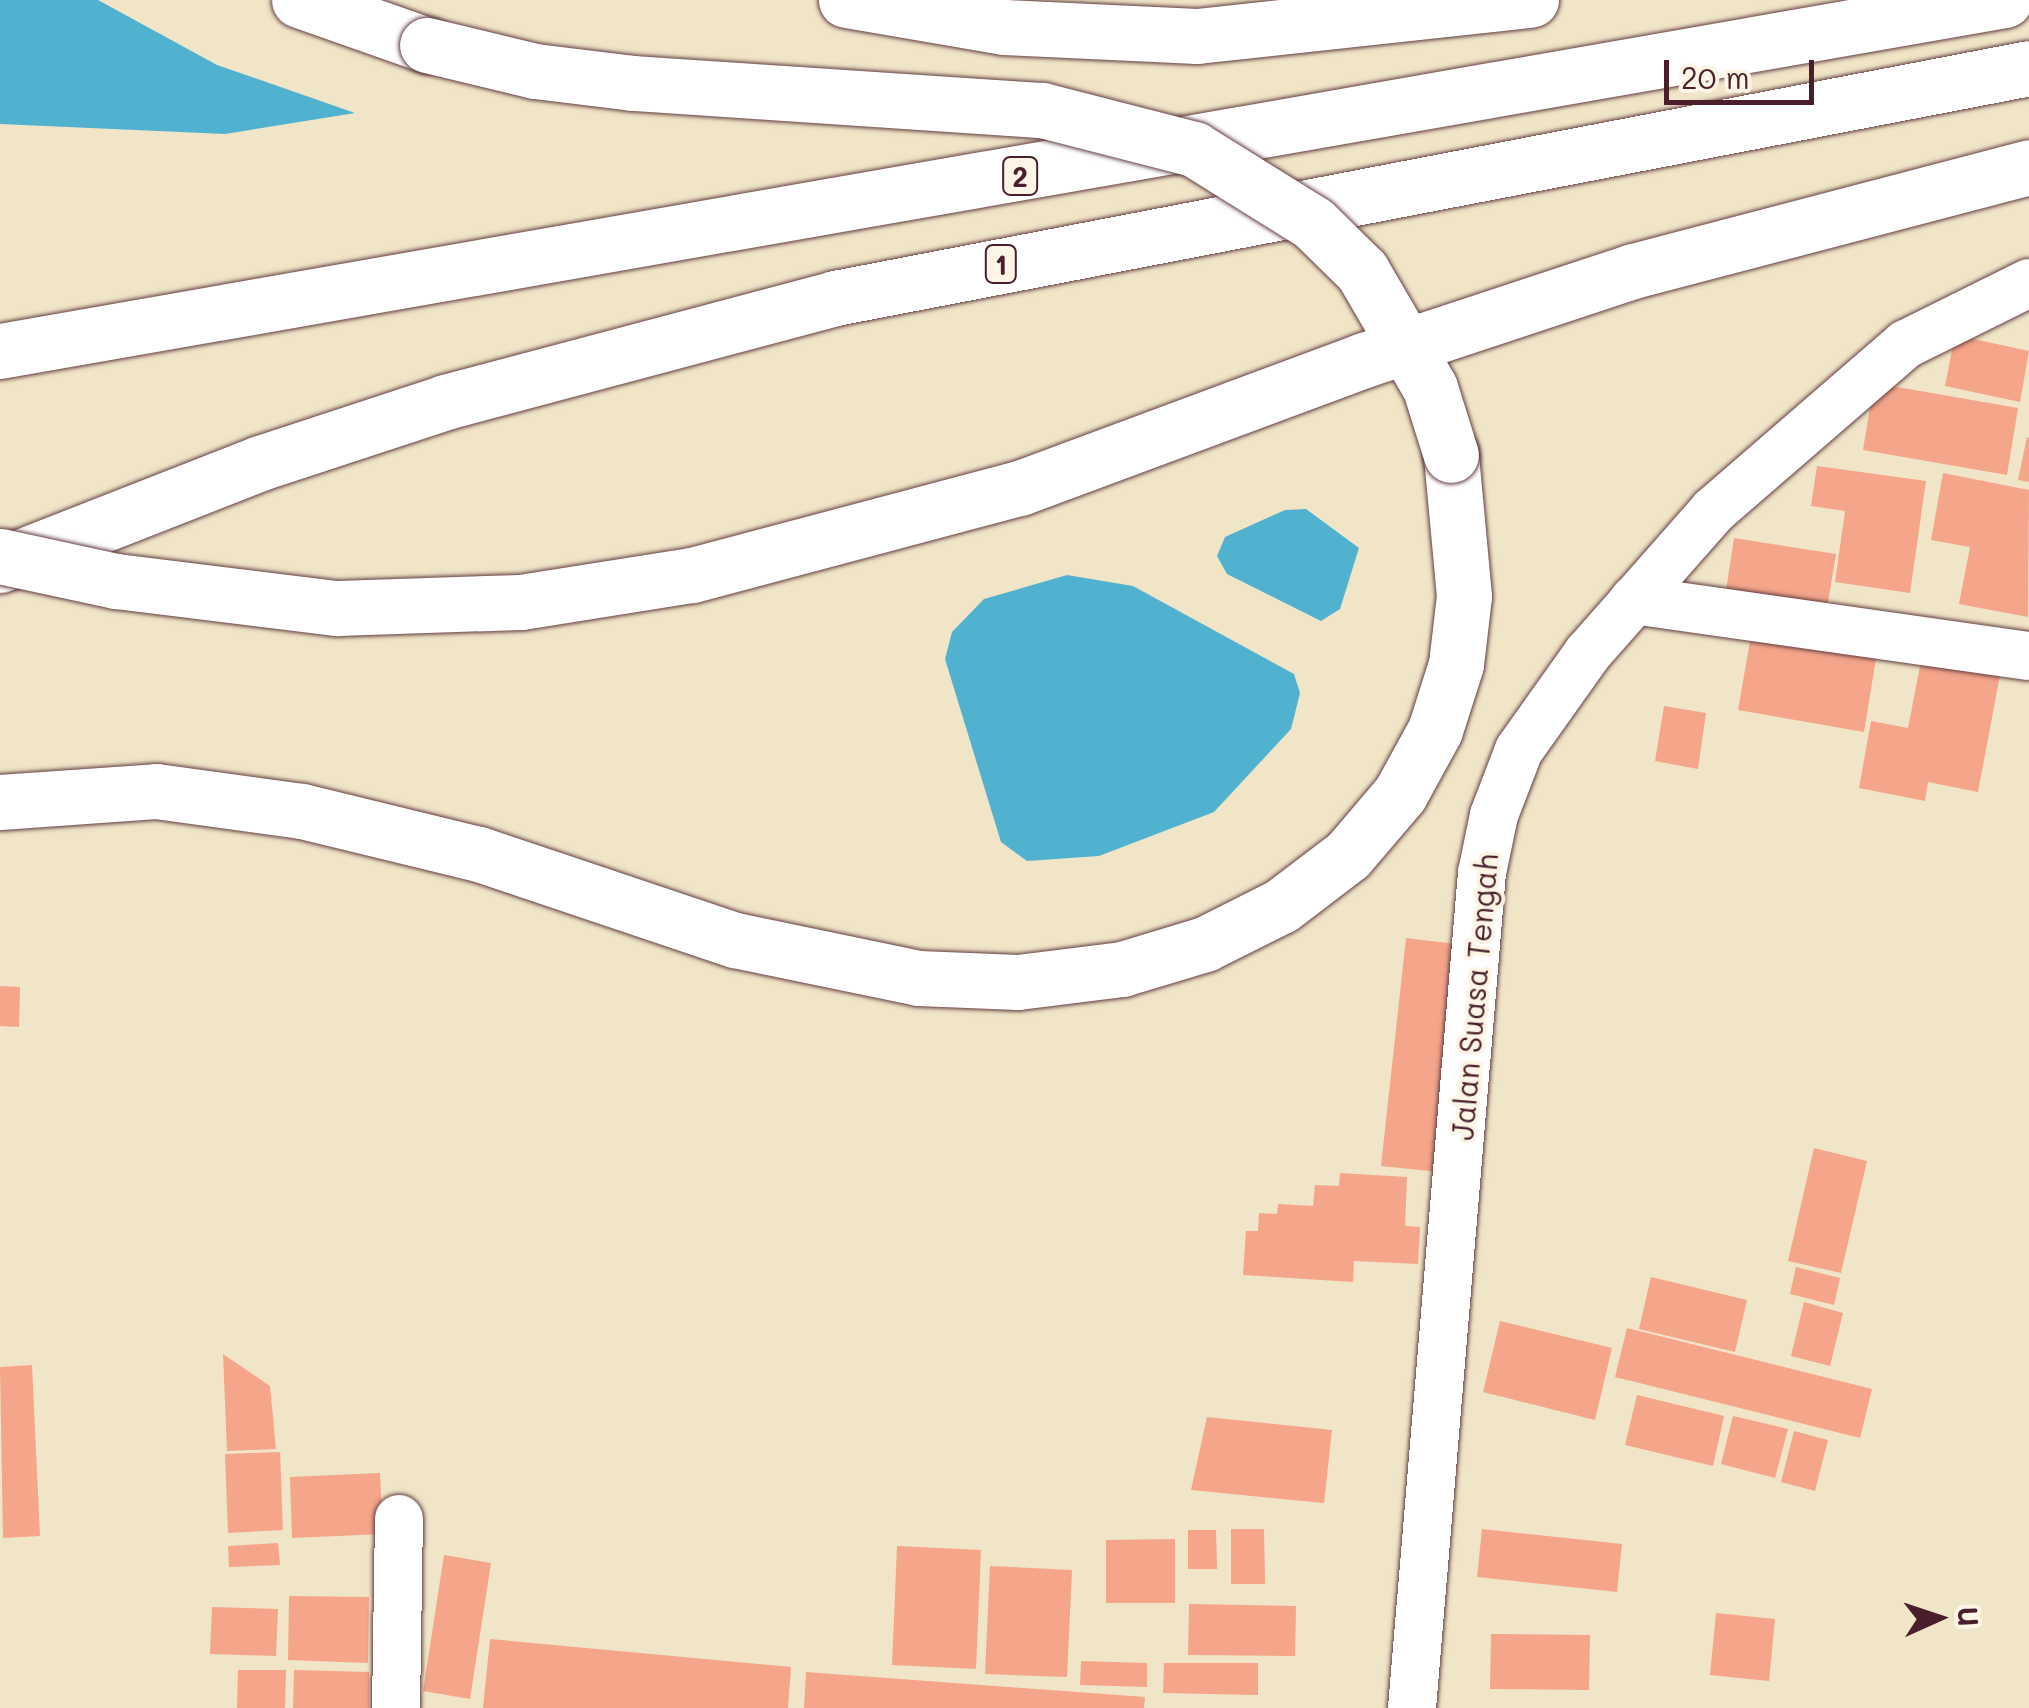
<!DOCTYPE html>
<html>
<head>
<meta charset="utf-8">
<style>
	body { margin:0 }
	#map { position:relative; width:2029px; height:1708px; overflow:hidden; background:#f0e5c7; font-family:Mali,sans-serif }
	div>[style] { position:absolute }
	.water>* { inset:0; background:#51b2d0 }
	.building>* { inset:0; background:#f4a58a }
	.roads { filter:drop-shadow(0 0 2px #633d42) drop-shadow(0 0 2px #633d42) }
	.minor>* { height:48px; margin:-24px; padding:0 24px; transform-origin:24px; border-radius:24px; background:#fff }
	.motorway>* { height:55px; margin:-27.5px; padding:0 27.5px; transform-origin:27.5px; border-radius:27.5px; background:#fff }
	.bridges { filter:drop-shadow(0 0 2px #633d42) drop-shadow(0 0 2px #633d42) }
	.motorway-bridge>* { height:55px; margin:-27.5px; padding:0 27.5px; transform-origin:27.5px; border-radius:27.5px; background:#fff }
	span { translate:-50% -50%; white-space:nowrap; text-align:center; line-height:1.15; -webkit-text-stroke:8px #fcf5e5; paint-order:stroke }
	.shield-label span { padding:2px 8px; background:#fcf5e5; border:2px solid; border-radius:8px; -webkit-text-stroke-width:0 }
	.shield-label { font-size:28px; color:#4a1f2b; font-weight:700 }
	.street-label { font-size:30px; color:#4a1f2b }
	.north { position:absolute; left:1889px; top:1568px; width:100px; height:100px; -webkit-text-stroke:8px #fcf5e5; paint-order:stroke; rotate:87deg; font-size:28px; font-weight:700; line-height:40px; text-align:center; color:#4a1f2b }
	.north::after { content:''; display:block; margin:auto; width:35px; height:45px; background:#4a1f2b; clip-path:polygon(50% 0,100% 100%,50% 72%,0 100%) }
	.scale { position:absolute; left:1664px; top:60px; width:150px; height:45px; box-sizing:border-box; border:5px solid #4a1f2b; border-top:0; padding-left:12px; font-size:30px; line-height:35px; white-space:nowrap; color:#4a1f2b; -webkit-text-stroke:8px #fcf5e5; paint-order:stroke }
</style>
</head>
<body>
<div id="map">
	<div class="water">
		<div style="clip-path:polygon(0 0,98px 0,217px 65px,355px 113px,225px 134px,0 124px)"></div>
		<div style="clip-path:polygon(1306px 509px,1359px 548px,1340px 609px,1321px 621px,1227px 574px,1217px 556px,1225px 537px,1285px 510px)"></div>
		<div style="clip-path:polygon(1067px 575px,1133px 586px,1294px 674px,1300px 693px,1291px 729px,1214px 812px,1099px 856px,1027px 861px,1001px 842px,945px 659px,952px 632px,984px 599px)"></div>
	</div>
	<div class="building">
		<div style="clip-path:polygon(1955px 335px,2029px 351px,2020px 402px,1945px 386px)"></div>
		<div style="clip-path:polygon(1874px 383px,2018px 408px,2007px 475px,1863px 450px)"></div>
		<div style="clip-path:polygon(2027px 437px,2029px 438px,2029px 482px,2018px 480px)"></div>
		<div style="clip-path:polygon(1817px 466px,1926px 481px,1910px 593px,1835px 582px,1845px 511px,1811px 506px)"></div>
		<div style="clip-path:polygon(1943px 473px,2029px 490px,2028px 617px,1959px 604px,1970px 547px,1931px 540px)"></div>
		<div style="clip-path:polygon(1734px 538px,1836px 554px,1825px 620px,1724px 604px)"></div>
		<div style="clip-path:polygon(1753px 624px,1878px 646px,1864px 732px,1738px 710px)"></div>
		<div style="clip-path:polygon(1921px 661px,2000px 675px,1978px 792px,1928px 782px,1925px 801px,1859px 788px,1871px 721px,1908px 728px)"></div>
		<div style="clip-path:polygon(1664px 706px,1706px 713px,1698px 769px,1655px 761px)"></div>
		<div style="clip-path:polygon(1406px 938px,1464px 945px,1439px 1172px,1381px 1166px)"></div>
		<div style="clip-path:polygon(0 986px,20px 987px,19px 1027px,0 1026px)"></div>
		<div style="clip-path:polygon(1814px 1148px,1867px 1161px,1841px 1273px,1788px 1261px)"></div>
		<div style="clip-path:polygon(1340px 1173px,1407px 1177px,1405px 1226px,1420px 1227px,1418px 1264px,1354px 1261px,1353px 1282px,1243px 1275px,1246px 1231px,1258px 1231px,1259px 1213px,1277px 1214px,1278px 1204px,1313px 1206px,1315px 1185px,1339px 1186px)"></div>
		<div style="clip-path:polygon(1796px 1267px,1840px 1278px,1834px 1305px,1790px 1294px)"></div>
		<div style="clip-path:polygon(1651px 1277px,1747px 1300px,1735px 1352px,1639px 1329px)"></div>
		<div style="clip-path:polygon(1804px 1302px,1843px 1313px,1830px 1366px,1791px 1356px)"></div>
		<div style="clip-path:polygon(1500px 1321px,1612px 1348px,1595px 1420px,1483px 1392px)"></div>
		<div style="clip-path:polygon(1627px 1328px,1872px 1389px,1860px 1438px,1615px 1377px)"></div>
		<div style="clip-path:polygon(223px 1354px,270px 1386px,276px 1449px,227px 1451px)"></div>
		<div style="clip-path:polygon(32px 1365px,40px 1536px,3px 1538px,0 1367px)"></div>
		<div style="clip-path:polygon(1637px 1395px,1724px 1416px,1713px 1466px,1625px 1445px)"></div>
		<div style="clip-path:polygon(1733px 1416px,1788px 1429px,1775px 1478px,1721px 1464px)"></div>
		<div style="clip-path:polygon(1207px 1417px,1332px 1430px,1324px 1503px,1191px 1490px)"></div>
		<div style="clip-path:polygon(1794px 1431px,1828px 1440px,1815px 1491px,1781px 1482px)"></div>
		<div style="clip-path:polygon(280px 1452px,283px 1530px,228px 1533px,225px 1454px)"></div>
		<div style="clip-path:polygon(380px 1473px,383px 1534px,292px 1538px,290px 1477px)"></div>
		<div style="clip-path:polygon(1231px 1529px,1264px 1529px,1265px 1584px,1231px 1584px)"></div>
		<div style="clip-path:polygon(1482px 1529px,1622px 1544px,1617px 1592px,1477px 1577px)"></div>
		<div style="clip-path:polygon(1188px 1530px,1216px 1530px,1217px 1569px,1188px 1569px)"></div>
		<div style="clip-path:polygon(1175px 1539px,1175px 1603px,1106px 1603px,1106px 1540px)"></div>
		<div style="clip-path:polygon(278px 1543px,280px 1565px,229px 1567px,228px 1546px)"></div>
		<div style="clip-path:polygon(897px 1546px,981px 1550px,976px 1669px,892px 1665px)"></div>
		<div style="clip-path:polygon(444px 1555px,491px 1563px,470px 1699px,423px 1691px)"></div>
		<div style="clip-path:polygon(990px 1566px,1072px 1570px,1067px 1677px,985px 1674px)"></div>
		<div style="clip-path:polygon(289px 1596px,369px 1597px,368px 1663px,288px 1660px)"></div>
		<div style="clip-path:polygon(1189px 1604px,1296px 1606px,1295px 1656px,1188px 1655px)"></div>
		<div style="clip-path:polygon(212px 1607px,278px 1609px,276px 1656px,210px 1654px)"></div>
		<div style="clip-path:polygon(1716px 1613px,1775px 1619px,1769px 1681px,1710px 1675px)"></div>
		<div style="clip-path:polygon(1491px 1634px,1590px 1635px,1589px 1690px,1490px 1689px)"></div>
		<div style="clip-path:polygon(490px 1639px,791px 1667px,788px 1708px,483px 1708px)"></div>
		<div style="clip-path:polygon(1081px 1661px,1147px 1663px,1147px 1687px,1080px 1685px)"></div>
		<div style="clip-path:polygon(1164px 1663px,1258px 1663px,1258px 1695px,1163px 1693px)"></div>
		<div style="clip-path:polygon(238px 1670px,286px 1670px,285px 1708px,237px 1708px)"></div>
		<div style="clip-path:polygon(294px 1670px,369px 1672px,369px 1708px,293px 1708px)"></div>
		<div style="clip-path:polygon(806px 1672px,1145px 1697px,1144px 1708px,804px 1708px)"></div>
	</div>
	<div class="roads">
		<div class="minor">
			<div style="left:1634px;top:600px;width:399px;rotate:8.1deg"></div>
			<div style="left:396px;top:1708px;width:189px;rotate:-89.1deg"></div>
			<div style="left:1412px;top:1708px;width:838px;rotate:-85.21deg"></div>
			<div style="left:1482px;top:873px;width:59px;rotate:-78.3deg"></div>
			<div style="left:1494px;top:815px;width:70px;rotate:-69deg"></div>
			<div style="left:1519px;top:750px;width:119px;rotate:-54.6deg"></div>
			<div style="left:1588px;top:653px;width:189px;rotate:-48.6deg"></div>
			<div style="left:1713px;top:511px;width:255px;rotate:-40.9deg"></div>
			<div style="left:1906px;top:344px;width:137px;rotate:-26.4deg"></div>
		</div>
		<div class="motorway">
			<div style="left:299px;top:0;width:136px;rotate:19.4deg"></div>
			<div style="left:846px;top:0;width:160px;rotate:9.7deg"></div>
			<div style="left:1004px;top:27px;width:193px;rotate:2.7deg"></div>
			<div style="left:1197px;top:36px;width:336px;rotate:-6.2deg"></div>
			<div style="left:0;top:351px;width:2035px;rotate:-9.93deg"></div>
			<div style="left:0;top:565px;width:279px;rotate:-21.4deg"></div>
			<div style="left:260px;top:463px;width:195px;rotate:-18.2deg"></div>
			<div style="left:445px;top:402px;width:404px;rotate:-14.9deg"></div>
			<div style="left:835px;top:298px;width:1216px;rotate:-10.9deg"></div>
			<div style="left:0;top:802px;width:156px;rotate:-4deg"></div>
			<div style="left:156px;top:791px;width:147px;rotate:7.8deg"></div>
			<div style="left:302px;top:811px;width:182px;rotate:13.7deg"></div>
			<div style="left:479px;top:854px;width:270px;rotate:18.6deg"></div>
			<div style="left:735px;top:940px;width:187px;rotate:11.7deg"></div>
			<div style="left:918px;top:978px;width:100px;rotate:2.3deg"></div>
			<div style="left:1018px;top:982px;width:105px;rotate:-7.1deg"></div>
			<div style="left:1122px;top:969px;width:87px;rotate:-16.8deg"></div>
			<div style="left:1205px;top:944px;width:85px;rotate:-26.6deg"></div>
			<div style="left:1281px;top:906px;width:84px;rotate:-37.3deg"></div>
			<div style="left:1348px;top:855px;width:80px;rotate:-49.6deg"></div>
			<div style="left:1400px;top:794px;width:73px;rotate:-61.3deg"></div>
			<div style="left:1435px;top:730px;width:69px;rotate:-72.3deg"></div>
			<div style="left:1456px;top:664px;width:68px;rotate:-83.3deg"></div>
			<div style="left:1464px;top:596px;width:142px;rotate:-95.3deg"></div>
		</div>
	</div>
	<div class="bridges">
		<div class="motorway-bridge">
			<div style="left:427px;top:45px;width:111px;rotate:13.5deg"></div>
			<div style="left:535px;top:71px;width:99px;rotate:7deg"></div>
			<div style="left:633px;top:83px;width:410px;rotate:3.8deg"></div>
			<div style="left:1042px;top:110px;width:157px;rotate:14.4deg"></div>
			<div style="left:1194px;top:149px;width:140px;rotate:31.9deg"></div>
			<div style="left:1313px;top:223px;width:69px;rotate:44.4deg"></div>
			<div style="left:1362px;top:271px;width:135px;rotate:59.8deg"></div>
			<div style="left:1430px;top:388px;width:70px;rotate:72.6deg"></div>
			<div style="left:0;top:556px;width:119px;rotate:12.2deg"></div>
			<div style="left:116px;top:581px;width:223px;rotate:7deg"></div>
			<div style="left:337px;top:608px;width:184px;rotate:-1.9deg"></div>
			<div style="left:521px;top:602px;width:173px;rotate:-9deg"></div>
			<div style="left:692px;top:575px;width:339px;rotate:-14.9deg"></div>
			<div style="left:1020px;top:488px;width:367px;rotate:-20.4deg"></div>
			<div style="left:1364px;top:360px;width:283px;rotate:-18.3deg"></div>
			<div style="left:1633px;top:271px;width:409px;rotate:-14.7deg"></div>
		</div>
	</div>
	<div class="shield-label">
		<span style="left:1020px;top:176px">2</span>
		<span style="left:1001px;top:264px">1</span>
	</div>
	<div class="street-label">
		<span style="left:1474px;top:997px;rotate:-85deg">Jalan Suasa Tengah</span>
	</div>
	<div class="north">U</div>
	<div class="scale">20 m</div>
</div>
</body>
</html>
